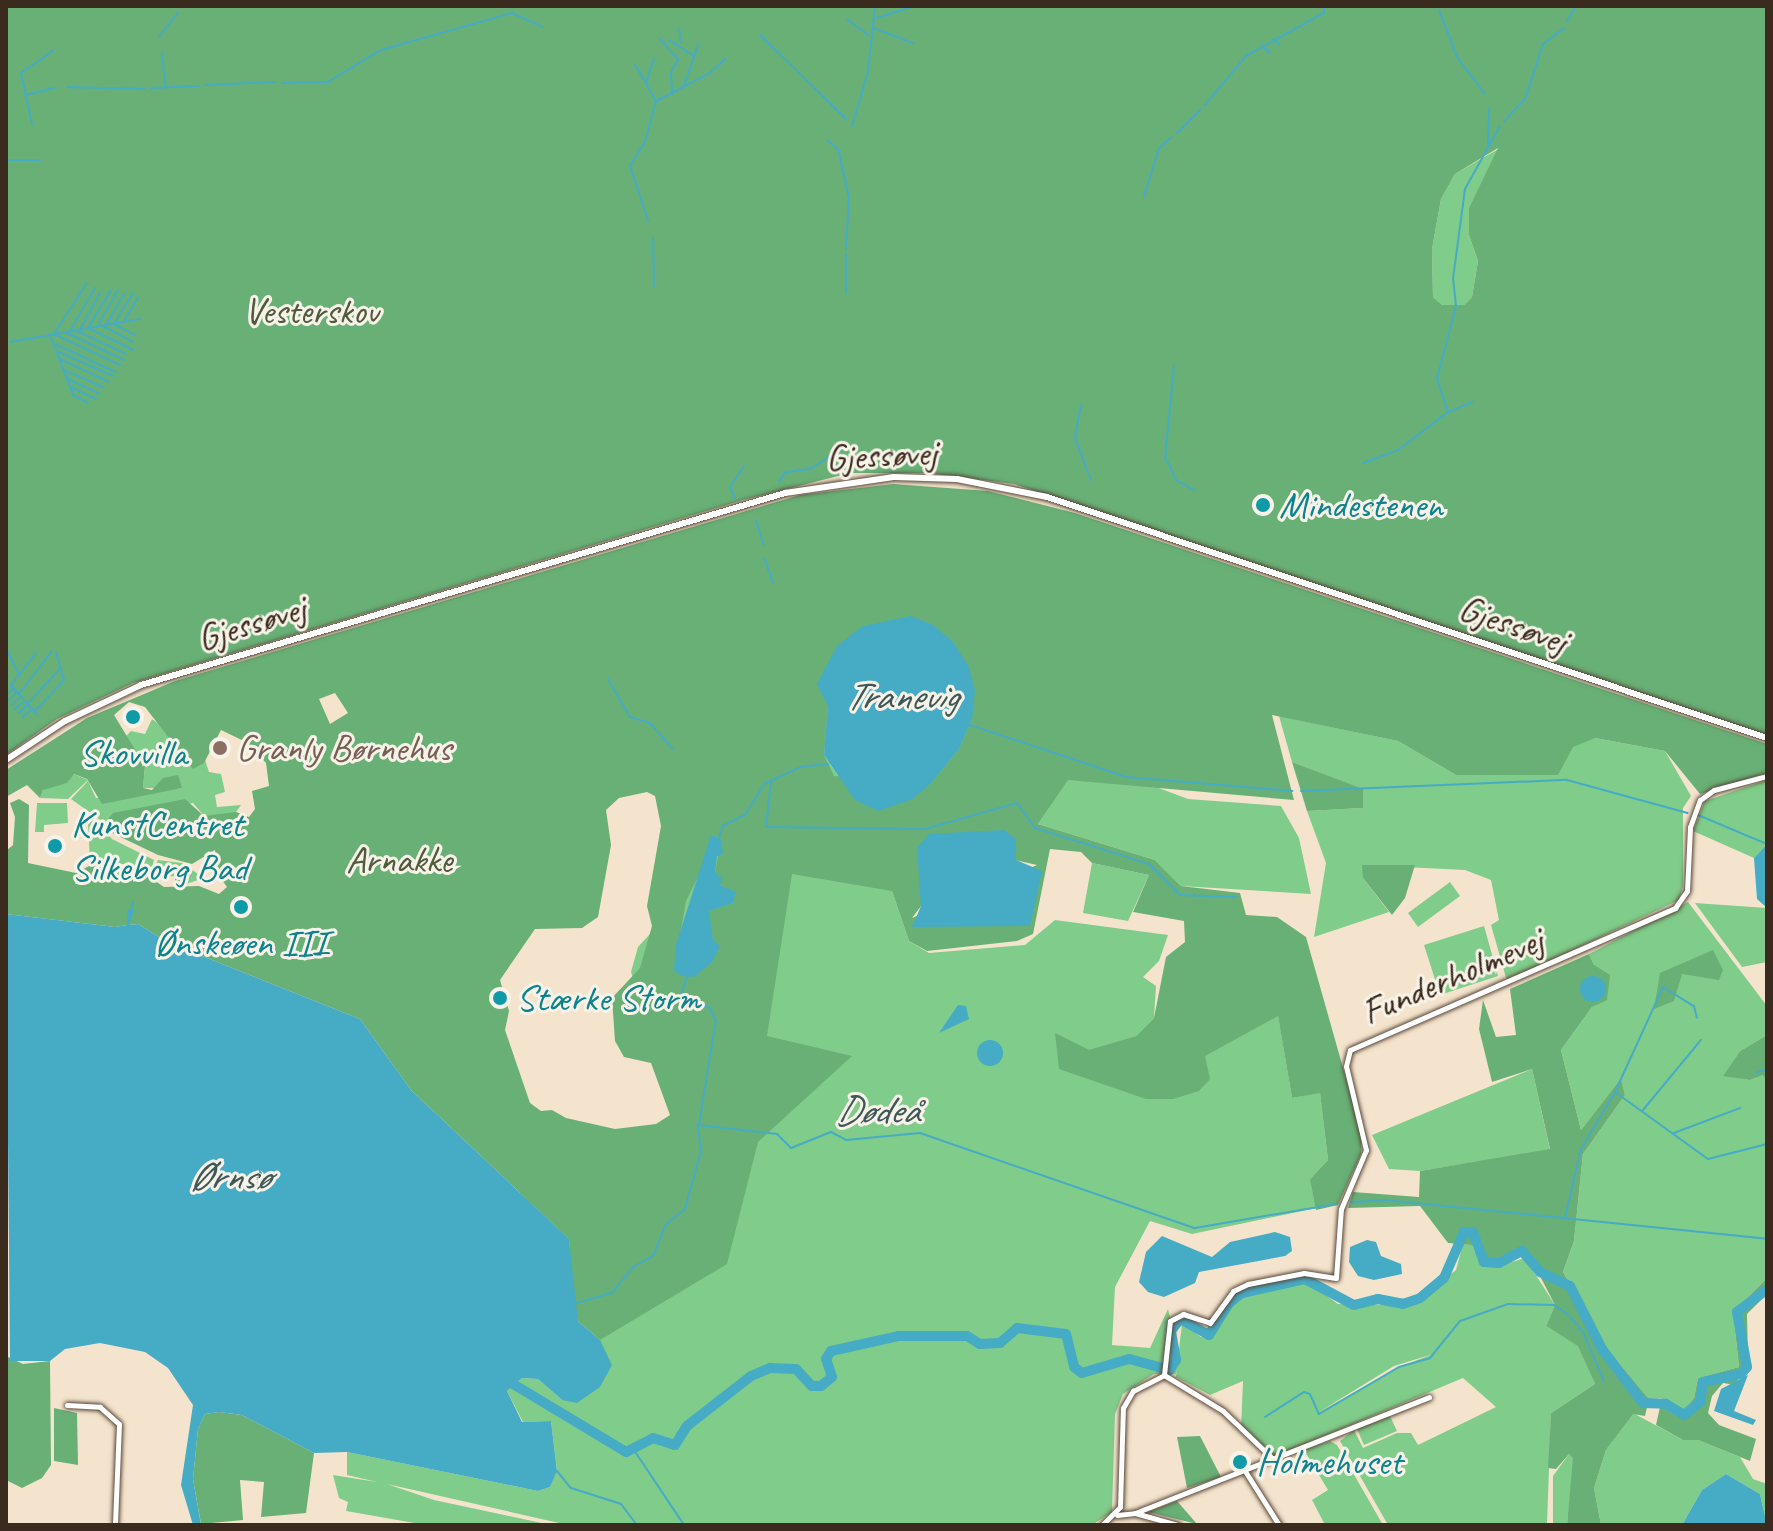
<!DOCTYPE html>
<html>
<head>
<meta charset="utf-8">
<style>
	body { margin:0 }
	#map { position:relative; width:1773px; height:1531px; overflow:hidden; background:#f5e4cd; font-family:Caveat,sans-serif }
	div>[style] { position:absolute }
	.green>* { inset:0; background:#80cc8a }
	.forest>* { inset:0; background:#68b076 }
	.water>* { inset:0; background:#46abc5 }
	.round { border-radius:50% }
	.stream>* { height:2px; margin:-1px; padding:0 1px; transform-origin:1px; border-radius:1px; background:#46abc5 }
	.river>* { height:10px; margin:-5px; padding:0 5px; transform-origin:5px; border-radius:5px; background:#46abc5 }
	.roads { filter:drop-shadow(0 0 2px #574638) drop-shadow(0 0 2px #574638) }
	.minor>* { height:5px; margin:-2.5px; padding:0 2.5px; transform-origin:2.5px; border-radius:2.5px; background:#fff }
	.tertiary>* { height:6px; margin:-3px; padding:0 3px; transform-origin:3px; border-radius:3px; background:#fff }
	.rail>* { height:5px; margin-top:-2.5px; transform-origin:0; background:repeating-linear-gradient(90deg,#f7f3e8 0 6px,#3b2a1e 0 12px); box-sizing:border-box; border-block:2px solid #3b2a1e }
	.dots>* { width:22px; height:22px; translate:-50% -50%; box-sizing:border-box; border:4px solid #f7f3e8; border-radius:50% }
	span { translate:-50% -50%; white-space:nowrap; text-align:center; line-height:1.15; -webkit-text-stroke:6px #f7f3e8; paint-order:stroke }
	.park-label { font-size:38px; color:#505b3e }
	.street-label { font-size:38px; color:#3b2a1e }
	.culture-label { font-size:38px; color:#0d838f }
	.left { translate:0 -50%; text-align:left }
	.education-label { font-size:38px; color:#785e54 }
	.water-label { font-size:40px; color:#3f5758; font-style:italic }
	.frame { position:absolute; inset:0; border:8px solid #3b2a1e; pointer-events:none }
</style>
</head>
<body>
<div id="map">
	<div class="green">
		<div style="clip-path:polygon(1500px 148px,1469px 208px,1469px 235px,1478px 261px,1472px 297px,1466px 305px,1442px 305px,1433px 297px,1432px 249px,1441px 199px,1455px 174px)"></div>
		<div style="clip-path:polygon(evenodd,838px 586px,1029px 774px,892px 891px,909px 941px,929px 953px,1025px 945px,1055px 920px,1168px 935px,1159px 961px,1143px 977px,1156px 986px,1154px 1018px,1136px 1036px,1089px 1051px,1055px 1034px,1090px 1057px,1278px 1015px,1292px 1098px,1320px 1092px,1328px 1160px,1310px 1179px,1336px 1204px,1192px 1234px,1150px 1221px,1115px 1287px,1112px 1345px,1150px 1348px,1168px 1309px,1180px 1360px,1176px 1374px,1154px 1374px,1123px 1394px,1115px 1414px,1112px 1512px,1092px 1525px,568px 1525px,387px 1484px,434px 1500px,551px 1525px,426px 1525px,346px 1511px,348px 1502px,339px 1498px,333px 1475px,377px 1482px,347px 1475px,347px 1452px,538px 1491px,550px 1487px,557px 1470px,551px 1421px,523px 1422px,507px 1391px,522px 1378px,538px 1379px,562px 1400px,600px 1340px,569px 1239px,520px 1193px,679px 1120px,631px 972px,638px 947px,660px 923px,838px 586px,829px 724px,855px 800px,824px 755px,829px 724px)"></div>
		<div style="clip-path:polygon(1279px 716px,1398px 741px,1456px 775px,1595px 738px,1665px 751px,1691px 796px,1683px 808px,1683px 886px,1679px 900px,1507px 981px,1491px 925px,1499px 920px,1491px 880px,1465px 870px,1363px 865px,1363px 878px,1389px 912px,1314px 937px,1326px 863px,1307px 811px,1363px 808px,1363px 790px,1292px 762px)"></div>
		<div style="clip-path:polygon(152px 719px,205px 760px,209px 772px,221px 774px,225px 792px,215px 795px,217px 807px,241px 805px,234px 815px,204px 816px,193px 803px,108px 819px,106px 824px,71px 799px,88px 781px,96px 798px,182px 788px,143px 788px,145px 766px,125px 737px,131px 731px,145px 734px)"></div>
		<div style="clip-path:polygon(74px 774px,88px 780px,68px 799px,40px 798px,43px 790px)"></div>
		<div style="clip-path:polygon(1068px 779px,1156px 787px,1188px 799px,1281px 806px,1299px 838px,1311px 894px,1181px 886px,1155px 860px,1038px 824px)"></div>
		<div style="clip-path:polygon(1767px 780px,1767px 844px,1754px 858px,1693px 831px,1705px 801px)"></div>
		<div style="clip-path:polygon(37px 803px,67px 803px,68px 823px,44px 825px,44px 832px,35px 832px)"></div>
		<div style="clip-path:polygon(93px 819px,112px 839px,154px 860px,152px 867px,90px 861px,88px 823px)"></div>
		<div style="clip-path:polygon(158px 860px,182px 863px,204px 878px,183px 885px,175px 882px,175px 876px,156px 878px,152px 872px)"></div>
		<div style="clip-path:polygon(1092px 863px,1149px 875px,1128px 921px,1083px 913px)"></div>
		<div style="clip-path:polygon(1450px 882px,1460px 896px,1418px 927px,1408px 913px)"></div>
		<div style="clip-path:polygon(1688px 902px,1767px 1006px,1767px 1035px,1740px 1051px,1724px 1075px,1750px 1080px,1764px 1074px,1767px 1081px,1767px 1278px,1733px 1312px,1739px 1367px,1698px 1378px,1694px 1398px,1684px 1411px,1662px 1398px,1649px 1399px,1607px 1349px,1563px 1272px,1574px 1241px,1583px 1154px,1625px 1095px,1621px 1080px,1581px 1130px,1561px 1050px,1592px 1007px,1594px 965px,1589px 954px)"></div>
		<div style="clip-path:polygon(1695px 903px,1767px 908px,1767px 962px,1742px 967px)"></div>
		<div style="clip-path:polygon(1484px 926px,1498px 976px,1440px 995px,1424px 945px)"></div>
		<div style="clip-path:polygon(1532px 1069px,1550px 1150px,1420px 1171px,1389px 1169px,1372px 1135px)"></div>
		<div style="clip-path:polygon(evenodd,1463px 1244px,1472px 1245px,1481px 1264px,1498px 1266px,1525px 1258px,1555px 1305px,1546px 1326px,1579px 1346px,1595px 1384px,1551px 1413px,1547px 1525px,1388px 1525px,1340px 1441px,1354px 1430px,1363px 1448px,1397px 1433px,1411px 1433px,1418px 1445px,1496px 1407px,1463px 1378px,1274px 1457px,1241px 1430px,1243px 1381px,1210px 1395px,1176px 1377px,1182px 1323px,1201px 1337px,1213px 1337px,1230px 1305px,1251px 1291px,1254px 1295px,1306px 1281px,1338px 1304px,1412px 1305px,1456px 1270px,1463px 1244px,1433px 1354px,1399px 1367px,1319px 1412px,1394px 1366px,1433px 1354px)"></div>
		<div style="clip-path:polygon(1633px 1413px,1683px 1440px,1698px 1440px,1740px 1457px,1753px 1479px,1767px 1484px,1767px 1525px,1760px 1494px,1726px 1474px,1702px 1490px,1682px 1525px,1601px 1525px,1594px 1488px,1606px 1450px)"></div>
		<div style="clip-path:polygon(1390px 1416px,1397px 1431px,1364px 1445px,1357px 1429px)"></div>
		<div style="clip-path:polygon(1330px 1441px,1337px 1445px,1383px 1525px,1325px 1525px,1312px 1500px,1328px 1490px,1304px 1450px)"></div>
		<div style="clip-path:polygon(1569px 1454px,1574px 1458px,1567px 1525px,1553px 1525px,1553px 1476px)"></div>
	</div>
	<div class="forest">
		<div style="clip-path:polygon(evenodd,6px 6px,1767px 6px,1767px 735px,1014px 484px,928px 473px,850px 473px,743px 500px,133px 683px,57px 719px,6px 755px,6px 6px,1498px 148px,1469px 208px,1469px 235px,1478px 261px,1472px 297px,1465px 305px,1442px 305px,1433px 297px,1432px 249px,1441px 199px,1455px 174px,1498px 148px)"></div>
		<div style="clip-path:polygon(evenodd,893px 484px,988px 491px,1075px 513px,1767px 744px,1767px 773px,1700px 794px,1665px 751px,1595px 738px,1573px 747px,1558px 775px,1456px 775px,1398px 741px,1272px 715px,1294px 800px,1068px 780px,1038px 824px,1155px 860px,1181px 886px,1240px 893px,1246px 915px,1277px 917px,1306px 937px,1362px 1135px,1361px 1154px,1338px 1205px,1316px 1210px,1310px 1179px,1328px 1160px,1320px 1093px,1292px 1098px,1278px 1016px,1205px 1056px,1210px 1079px,1199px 1091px,1173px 1099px,1146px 1099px,1059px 1069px,1055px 1033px,1089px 1050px,1136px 1036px,1154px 1018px,1166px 957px,1185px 942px,1184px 921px,1133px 912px,1149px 875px,1092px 863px,1081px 852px,1050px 849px,1033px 934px,1017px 941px,927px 951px,909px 941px,892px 891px,792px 874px,767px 1036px,852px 1056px,758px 1142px,727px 1264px,600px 1340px,578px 1321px,573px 1304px,569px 1239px,411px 1090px,360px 1019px,167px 942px,138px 924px,128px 925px,133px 909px,127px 925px,115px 927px,6px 914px,6px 851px,13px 845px,15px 817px,10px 803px,19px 799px,29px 805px,28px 863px,76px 873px,91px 865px,123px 868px,142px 872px,164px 887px,199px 886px,219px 894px,227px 887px,218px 874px,215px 850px,192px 864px,158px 855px,108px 831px,108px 819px,113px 813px,185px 799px,204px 816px,236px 812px,249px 817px,255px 809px,252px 791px,269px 786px,266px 763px,248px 743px,221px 730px,204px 763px,193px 769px,145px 707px,129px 702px,114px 715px,145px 766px,143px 788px,152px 790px,163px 778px,178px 775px,182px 788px,102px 804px,87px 779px,74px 774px,67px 783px,43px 790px,40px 798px,27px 785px,6px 797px,6px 770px,87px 718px,175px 681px,800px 495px,893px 484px,335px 693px,348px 713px,330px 724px,319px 699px,335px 693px,893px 484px,828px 706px,972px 719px,959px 749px,932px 782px,834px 776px,824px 755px,828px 706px,893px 484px,647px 792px,655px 796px,661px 826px,647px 906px,652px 926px,640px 968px,612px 998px,615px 1041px,624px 1057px,651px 1063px,670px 1115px,656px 1124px,615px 1129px,566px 1118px,552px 1110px,541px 1111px,530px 1103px,505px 1030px,509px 1011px,500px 980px,535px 929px,582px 928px,598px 917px,611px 845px,606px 810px,619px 798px,647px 792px,893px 484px,711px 835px,721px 839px,715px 873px,720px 885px,735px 892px,733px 903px,708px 911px,713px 940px,674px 970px,686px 901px,704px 865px,711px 835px,893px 484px,1015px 860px,1037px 865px,912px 918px,921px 906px,1015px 860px)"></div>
		<div style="clip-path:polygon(1292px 762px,1363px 789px,1363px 808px,1307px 811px)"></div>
		<div style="clip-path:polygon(1362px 865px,1415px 865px,1405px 898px,1392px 915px,1363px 878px)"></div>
		<div style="clip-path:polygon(1713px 950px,1723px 970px,1719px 980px,1682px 974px,1674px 1001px,1654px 1009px,1660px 973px)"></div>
		<div style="clip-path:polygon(1589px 954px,1594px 965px,1610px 975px,1607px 1000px,1592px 1007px,1561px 1050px,1581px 1130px,1621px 1079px,1625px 1095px,1583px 1154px,1574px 1241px,1563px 1272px,1607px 1349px,1649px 1399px,1645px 1416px,1633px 1414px,1606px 1450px,1594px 1488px,1601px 1525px,1567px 1525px,1573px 1458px,1569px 1454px,1556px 1469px,1548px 1468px,1551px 1413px,1595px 1384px,1578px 1346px,1546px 1326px,1555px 1305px,1529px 1255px,1485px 1264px,1472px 1245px,1448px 1243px,1420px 1206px,1348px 1208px,1353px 1192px,1419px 1197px,1420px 1171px,1550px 1149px,1532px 1069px,1492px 1082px,1479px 1029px,1483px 1000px,1496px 1037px,1516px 1035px,1510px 989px)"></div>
		<div style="clip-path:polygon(1767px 1035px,1767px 1081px,1763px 1075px,1750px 1080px,1723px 1076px,1740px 1051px)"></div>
		<div style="clip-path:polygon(1767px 1278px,1767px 1294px,1747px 1314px,1748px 1360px,1735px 1385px,1723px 1383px,1712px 1396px,1708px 1413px,1719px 1425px,1756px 1439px,1750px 1461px,1698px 1440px,1683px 1440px,1656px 1425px,1662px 1398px,1681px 1414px,1694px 1398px,1698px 1378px,1739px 1367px,1733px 1312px)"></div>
		<div style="clip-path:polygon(6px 1356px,23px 1364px,50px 1361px,51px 1465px,42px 1478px,22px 1488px,6px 1480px)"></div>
		<div style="clip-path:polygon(54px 1408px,77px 1413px,78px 1465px,54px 1461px)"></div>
		<div style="clip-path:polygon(219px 1412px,242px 1415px,314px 1453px,306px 1513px,261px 1517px,264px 1482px,240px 1480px,243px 1520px,201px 1524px,193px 1479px,198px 1429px,205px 1414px)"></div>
		<div style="clip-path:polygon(1200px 1436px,1221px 1477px,1187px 1488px,1177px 1437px)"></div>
		<div style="clip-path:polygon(1177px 1501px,1197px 1524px,1148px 1512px)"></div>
	</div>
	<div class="water">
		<div style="clip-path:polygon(911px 616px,933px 625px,953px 642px,969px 667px,975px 691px,972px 719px,959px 749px,932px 782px,913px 799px,878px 811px,855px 800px,824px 755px,828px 706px,817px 684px,837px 646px,863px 626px)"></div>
		<div style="clip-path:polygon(1004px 830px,1016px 839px,1016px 860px,1042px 871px,1030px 926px,912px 927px,921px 906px,917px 848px,929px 834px)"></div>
		<div style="clip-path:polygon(711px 835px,721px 839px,723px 854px,717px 856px,715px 873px,722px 878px,720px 885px,736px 892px,733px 903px,709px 911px,713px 940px,720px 946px,712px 962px,694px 977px,681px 976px,674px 970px,676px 945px)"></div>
		<div style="clip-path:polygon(1767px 844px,1767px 908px,1757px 899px,1754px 858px)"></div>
		<div style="clip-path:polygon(128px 909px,134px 910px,129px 925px,138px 924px,167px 942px,360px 1019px,411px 1090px,569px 1239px,578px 1321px,600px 1340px,612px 1365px,600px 1387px,577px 1403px,562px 1400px,538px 1379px,522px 1378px,507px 1391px,522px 1422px,551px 1421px,557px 1471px,550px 1487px,538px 1491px,347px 1452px,314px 1453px,242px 1415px,219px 1412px,205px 1414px,198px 1429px,193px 1479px,201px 1525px,193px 1525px,181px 1485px,193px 1405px,168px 1368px,145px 1352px,100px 1343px,65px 1349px,50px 1361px,10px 1361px,6px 914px,115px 927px,127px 925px)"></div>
		<div class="round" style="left:1580px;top:976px;width:26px;height:26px"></div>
		<div style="clip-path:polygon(958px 1005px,966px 1006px,969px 1019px,939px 1033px)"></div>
		<div class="round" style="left:977px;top:1040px;width:26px;height:26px"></div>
		<div style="clip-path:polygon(1275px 1232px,1290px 1237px,1292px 1251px,1285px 1256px,1199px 1272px,1195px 1283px,1164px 1297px,1148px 1292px,1139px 1282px,1146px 1252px,1162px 1236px,1212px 1257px,1230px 1242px)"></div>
		<div style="clip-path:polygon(1367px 1240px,1376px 1242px,1381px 1256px,1401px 1264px,1402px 1274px,1374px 1280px,1358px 1276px,1349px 1262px,1350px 1247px)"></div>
		<div style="clip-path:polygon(1748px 1375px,1734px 1411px,1756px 1420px,1753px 1425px,1714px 1411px,1721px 1389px)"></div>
		<div style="clip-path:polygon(1726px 1474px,1760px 1494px,1767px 1525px,1682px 1525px,1702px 1490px)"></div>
	</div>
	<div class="stream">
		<div style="left:1439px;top:10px;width:50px;rotate:69deg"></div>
		<div style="left:1457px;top:57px;width:46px;rotate:52.9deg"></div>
		<div style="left:877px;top:18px;width:38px;rotate:-18deg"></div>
		<div style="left:847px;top:19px;width:26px;rotate:37deg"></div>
		<div style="left:1567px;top:21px;width:17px;rotate:-59deg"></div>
		<div style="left:873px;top:28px;width:43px;rotate:20.6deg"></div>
		<div style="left:679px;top:29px;width:14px;rotate:82deg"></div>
		<div style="left:760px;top:35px;width:120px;rotate:44.3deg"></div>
		<div style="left:159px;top:37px;width:31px;rotate:-52deg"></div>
		<div style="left:660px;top:39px;width:27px;rotate:48deg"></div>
		<div style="left:678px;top:59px;width:16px;rotate:117deg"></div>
		<div style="left:671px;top:73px;width:21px;rotate:87deg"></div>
		<div style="left:1273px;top:39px;width:9px;rotate:41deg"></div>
		<div style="left:669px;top:40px;width:30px;rotate:33deg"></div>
		<div style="left:1262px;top:45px;width:11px;rotate:45deg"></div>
		<div style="left:162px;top:54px;width:31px;rotate:84deg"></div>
		<div style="left:654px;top:58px;width:27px;rotate:107deg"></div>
		<div style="left:646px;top:84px;width:20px;rotate:60deg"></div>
		<div style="left:635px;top:65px;width:19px;rotate:58deg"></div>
		<div style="left:282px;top:83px;width:46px;rotate:-1.2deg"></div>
		<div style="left:328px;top:82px;width:62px;rotate:-31.1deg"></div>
		<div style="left:381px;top:50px;width:136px;rotate:-15.8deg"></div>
		<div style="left:512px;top:13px;width:34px;rotate:24deg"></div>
		<div style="left:206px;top:85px;width:69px;rotate:-2.5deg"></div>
		<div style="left:684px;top:86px;width:43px;rotate:-71.1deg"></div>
		<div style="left:67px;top:87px;width:78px;rotate:1.5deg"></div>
		<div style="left:151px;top:88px;width:48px;rotate:-2.4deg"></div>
		<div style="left:26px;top:95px;width:29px;rotate:-14deg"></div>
		<div style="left:1205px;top:105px;width:64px;rotate:-50.1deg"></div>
		<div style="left:1246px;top:56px;width:89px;rotate:-28.9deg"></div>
		<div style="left:1324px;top:13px;width:7px;rotate:-90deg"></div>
		<div style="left:1504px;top:121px;width:30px;rotate:-46deg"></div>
		<div style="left:1525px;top:99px;width:58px;rotate:-71.9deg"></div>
		<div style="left:1543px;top:44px;width:26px;rotate:-37deg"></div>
		<div style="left:32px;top:124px;width:52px;rotate:-102.2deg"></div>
		<div style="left:21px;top:73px;width:40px;rotate:-34.9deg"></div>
		<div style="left:852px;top:126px;width:56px;rotate:-73.5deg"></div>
		<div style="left:868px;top:72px;width:66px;rotate:-83.9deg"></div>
		<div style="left:1177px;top:133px;width:33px;rotate:-45deg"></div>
		<div style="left:828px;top:141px;width:13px;rotate:39deg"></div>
		<div style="left:838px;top:149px;width:50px;rotate:77.3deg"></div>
		<div style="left:849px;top:198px;width:51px;rotate:93.4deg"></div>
		<div style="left:1488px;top:145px;width:37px;rotate:-88deg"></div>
		<div style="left:6px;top:160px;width:35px"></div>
		<div style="left:1144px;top:196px;width:50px;rotate:-72.6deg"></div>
		<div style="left:1159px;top:148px;width:17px;rotate:-40deg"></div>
		<div style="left:648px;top:221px;width:59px;rotate:-107.8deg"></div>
		<div style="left:630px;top:165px;width:27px;rotate:-57deg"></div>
		<div style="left:645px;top:142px;width:42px;rotate:-75deg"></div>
		<div style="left:656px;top:101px;width:61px;rotate:-27.4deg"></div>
		<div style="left:710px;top:73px;width:21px;rotate:-43deg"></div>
		<div style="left:653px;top:238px;width:48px;rotate:88.8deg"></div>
		<div style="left:846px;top:255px;width:38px;rotate:90deg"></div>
		<div style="left:87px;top:283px;width:61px;rotate:122.9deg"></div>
		<div style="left:54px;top:334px;width:73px;rotate:25.2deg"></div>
		<div style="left:111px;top:290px;width:44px;rotate:121.2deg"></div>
		<div style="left:88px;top:328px;width:50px;rotate:26.1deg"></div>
		<div style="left:133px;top:293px;width:36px;rotate:122deg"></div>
		<div style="left:114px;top:324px;width:24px;rotate:28deg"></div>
		<div style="left:124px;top:321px;width:27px;rotate:-59deg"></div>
		<div style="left:99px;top:324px;width:39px;rotate:-61deg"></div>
		<div style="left:107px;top:324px;width:35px;rotate:-61deg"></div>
		<div style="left:103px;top:326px;width:34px;rotate:28deg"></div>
		<div style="left:80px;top:330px;width:42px;rotate:-61.6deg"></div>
		<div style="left:70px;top:331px;width:50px;rotate:-59.8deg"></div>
		<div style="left:77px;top:331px;width:54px;rotate:25.1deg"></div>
		<div style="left:67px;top:333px;width:63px;rotate:25.3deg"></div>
		<div style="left:51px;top:337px;width:62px;rotate:69.2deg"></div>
		<div style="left:73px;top:395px;width:17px;rotate:28deg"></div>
		<div style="left:10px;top:342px;width:132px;rotate:-10deg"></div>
		<div style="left:55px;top:344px;width:67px;rotate:24.7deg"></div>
		<div style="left:59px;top:352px;width:59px;rotate:24deg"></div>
		<div style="left:60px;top:359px;width:54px;rotate:25.1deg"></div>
		<div style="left:1174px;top:366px;width:91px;rotate:95.6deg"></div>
		<div style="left:1165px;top:457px;width:25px;rotate:64deg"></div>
		<div style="left:1176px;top:480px;width:21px;rotate:29deg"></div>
		<div style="left:64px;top:370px;width:43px;rotate:23.6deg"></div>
		<div style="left:68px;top:379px;width:35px;rotate:25deg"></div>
		<div style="left:71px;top:387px;width:28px;rotate:26deg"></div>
		<div style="left:1081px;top:405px;width:33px;rotate:101deg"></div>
		<div style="left:1075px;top:437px;width:37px;rotate:70deg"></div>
		<div style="left:1448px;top:412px;width:35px;rotate:-108deg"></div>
		<div style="left:1437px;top:379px;width:75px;rotate:-75.4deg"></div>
		<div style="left:1456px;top:306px;width:27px;rotate:-96deg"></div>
		<div style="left:1453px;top:279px;width:91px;rotate:-82.4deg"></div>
		<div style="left:1465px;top:189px;width:72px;rotate:-60.9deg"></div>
		<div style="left:1363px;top:463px;width:37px;rotate:-20deg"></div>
		<div style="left:1398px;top:450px;width:63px;rotate:-37.2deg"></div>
		<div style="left:1448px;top:412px;width:27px;rotate:-22deg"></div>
		<div style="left:1089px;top:474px;width:6px;rotate:72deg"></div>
		<div style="left:779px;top:482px;width:12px;rotate:-59deg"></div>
		<div style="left:785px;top:472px;width:25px;rotate:-7deg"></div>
		<div style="left:810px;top:469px;width:41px;rotate:-32.2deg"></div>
		<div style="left:735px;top:498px;width:12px;rotate:-114deg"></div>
		<div style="left:730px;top:487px;width:25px;rotate:-56deg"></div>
		<div style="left:756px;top:521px;width:25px;rotate:72deg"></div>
		<div style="left:765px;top:559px;width:25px;rotate:72deg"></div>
		<div style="left:6px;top:648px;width:30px;rotate:64deg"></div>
		<div style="left:36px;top:653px;width:41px;rotate:128deg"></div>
		<div style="left:11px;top:685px;width:40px;rotate:49deg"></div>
		<div style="left:608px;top:679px;width:44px;rotate:59.9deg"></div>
		<div style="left:630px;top:717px;width:21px;rotate:17deg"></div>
		<div style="left:650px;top:723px;width:35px;rotate:49deg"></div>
		<div style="left:19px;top:694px;width:54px;rotate:-52.5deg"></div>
		<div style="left:6px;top:695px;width:11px;rotate:-41deg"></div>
		<div style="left:9px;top:700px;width:10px;rotate:-45deg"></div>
		<div style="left:12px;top:705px;width:11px;rotate:-45deg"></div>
		<div style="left:15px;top:709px;width:11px;rotate:-41deg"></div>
		<div style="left:35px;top:711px;width:42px;rotate:-46.9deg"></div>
		<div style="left:64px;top:680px;width:29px;rotate:-106deg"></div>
		<div style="left:19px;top:713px;width:59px;rotate:-47.1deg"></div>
		<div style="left:23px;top:717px;width:11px;rotate:-41deg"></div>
		<div style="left:970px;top:725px;width:164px;rotate:18.4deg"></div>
		<div style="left:1126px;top:777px;width:167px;rotate:4.8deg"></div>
		<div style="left:771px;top:781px;width:46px;rotate:96.2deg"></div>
		<div style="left:766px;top:827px;width:159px;rotate:0.7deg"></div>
		<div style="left:925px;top:829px;width:96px;rotate:-15.8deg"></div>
		<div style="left:1017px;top:803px;width:31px;rotate:54deg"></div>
		<div style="left:1035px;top:828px;width:120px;rotate:17.5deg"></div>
		<div style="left:1149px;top:864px;width:44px;rotate:45deg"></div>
		<div style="left:1180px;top:895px;width:56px;rotate:2deg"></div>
		<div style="left:1301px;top:791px;width:266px;rotate:-2.4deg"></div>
		<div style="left:1567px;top:780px;width:125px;rotate:15.3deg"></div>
		<div style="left:1698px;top:815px;width:75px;rotate:22.8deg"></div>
		<div style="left:719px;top:838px;width:13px;rotate:-72deg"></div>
		<div style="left:723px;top:826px;width:25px;rotate:-27deg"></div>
		<div style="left:745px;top:815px;width:36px;rotate:-58deg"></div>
		<div style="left:764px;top:784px;width:40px;rotate:-25deg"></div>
		<div style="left:800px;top:767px;width:28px;rotate:-6deg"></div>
		<div style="left:132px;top:908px;width:6px;rotate:-81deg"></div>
		<div style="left:687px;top:977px;width:19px;rotate:108deg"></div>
		<div style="left:681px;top:995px;width:12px;rotate:55deg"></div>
		<div style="left:688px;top:1005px;width:21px;rotate:5deg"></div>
		<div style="left:709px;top:1007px;width:15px;rotate:62deg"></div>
		<div style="left:716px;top:1020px;width:106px;rotate:99.2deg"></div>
		<div style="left:1756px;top:1072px;width:11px;rotate:-10deg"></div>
		<div style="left:1615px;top:1092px;width:115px;rotate:-65.4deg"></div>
		<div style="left:1663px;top:987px;width:36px;rotate:32deg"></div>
		<div style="left:1694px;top:1006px;width:12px;rotate:76deg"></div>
		<div style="left:1643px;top:1110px;width:91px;rotate:-50.4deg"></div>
		<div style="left:1674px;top:1133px;width:71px;rotate:-20.7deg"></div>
		<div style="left:1351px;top:1202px;width:34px;rotate:-3deg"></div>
		<div style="left:1385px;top:1200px;width:384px;rotate:5.8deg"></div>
		<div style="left:1565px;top:1218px;width:71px;rotate:-76.9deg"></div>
		<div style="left:1581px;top:1149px;width:66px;rotate:-59.2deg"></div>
		<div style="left:1615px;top:1092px;width:115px;rotate:35.8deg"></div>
		<div style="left:1708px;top:1159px;width:61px;rotate:-14.3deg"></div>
		<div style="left:573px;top:1304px;width:41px;rotate:-15.8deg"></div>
		<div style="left:612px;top:1293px;width:33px;rotate:-51deg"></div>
		<div style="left:633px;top:1267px;width:23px;rotate:-29deg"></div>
		<div style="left:653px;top:1256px;width:35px;rotate:-68deg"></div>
		<div style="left:666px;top:1224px;width:24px;rotate:-38deg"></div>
		<div style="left:685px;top:1209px;width:60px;rotate:-74.6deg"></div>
		<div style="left:701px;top:1151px;width:26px;rotate:-97deg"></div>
		<div style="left:698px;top:1125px;width:80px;rotate:6.5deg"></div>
		<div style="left:777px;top:1134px;width:20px;rotate:45deg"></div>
		<div style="left:791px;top:1148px;width:43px;rotate:-21.8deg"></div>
		<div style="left:831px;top:1132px;width:17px;rotate:28deg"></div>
		<div style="left:846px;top:1140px;width:74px;rotate:-5.4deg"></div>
		<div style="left:920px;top:1133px;width:291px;rotate:19.1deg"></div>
		<div style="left:1195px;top:1228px;width:143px;rotate:-9.7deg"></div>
		<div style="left:1265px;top:1417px;width:46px;rotate:-32.7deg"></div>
		<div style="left:1304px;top:1392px;width:6px;rotate:18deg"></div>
		<div style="left:1310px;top:1394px;width:22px;rotate:66deg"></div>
		<div style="left:1319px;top:1414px;width:93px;rotate:-30.4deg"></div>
		<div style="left:1399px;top:1367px;width:32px;rotate:-16deg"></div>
		<div style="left:1430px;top:1358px;width:48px;rotate:-51deg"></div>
		<div style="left:1460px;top:1321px;width:51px;rotate:-19.5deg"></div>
		<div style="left:1508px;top:1304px;width:46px;rotate:1.2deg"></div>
		<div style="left:1554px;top:1305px;width:18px;rotate:34deg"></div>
		<div style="left:1569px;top:1315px;width:24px;rotate:52deg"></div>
		<div style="left:1584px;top:1334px;width:51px;rotate:66.9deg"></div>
		<div style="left:634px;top:1450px;width:90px;rotate:56.3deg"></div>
		<div style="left:557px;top:1471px;width:22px;rotate:51deg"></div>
		<div style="left:571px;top:1488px;width:52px;rotate:17.7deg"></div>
		<div style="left:621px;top:1504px;width:26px;rotate:53deg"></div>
	</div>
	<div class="river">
		<div style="left:513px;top:1384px;width:132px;rotate:31deg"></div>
		<div style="left:626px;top:1452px;width:30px;rotate:-27deg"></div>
		<div style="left:653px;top:1438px;width:23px;rotate:18deg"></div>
		<div style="left:675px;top:1445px;width:22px;rotate:-58deg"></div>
		<div style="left:687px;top:1426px;width:81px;rotate:-38deg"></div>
		<div style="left:751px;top:1376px;width:21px;rotate:-23deg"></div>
		<div style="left:770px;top:1368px;width:26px;rotate:2deg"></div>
		<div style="left:796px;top:1369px;width:23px;rotate:47deg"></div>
		<div style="left:812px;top:1386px;width:9px"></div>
		<div style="left:821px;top:1386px;width:14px;rotate:-39deg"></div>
		<div style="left:832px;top:1377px;width:19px;rotate:-108deg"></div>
		<div style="left:826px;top:1359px;width:9px;rotate:-58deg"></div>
		<div style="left:831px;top:1351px;width:70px;rotate:-12.4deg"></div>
		<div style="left:899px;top:1336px;width:68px"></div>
		<div style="left:967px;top:1336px;width:15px;rotate:32deg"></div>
		<div style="left:980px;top:1344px;width:20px;rotate:-3deg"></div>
		<div style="left:1000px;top:1343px;width:23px;rotate:-41deg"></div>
		<div style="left:1017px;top:1328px;width:49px;rotate:7deg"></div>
		<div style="left:1066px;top:1334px;width:34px;rotate:76deg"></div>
		<div style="left:1074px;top:1367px;width:10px;rotate:37deg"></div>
		<div style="left:1082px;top:1373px;width:49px;rotate:-16.6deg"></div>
		<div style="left:1129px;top:1359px;width:42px;rotate:15deg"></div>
		<div style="left:1170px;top:1370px;width:12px;rotate:-59deg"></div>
		<div style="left:1176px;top:1360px;width:29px;rotate:-100deg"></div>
		<div style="left:1171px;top:1331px;width:15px;rotate:-53deg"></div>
		<div style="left:1180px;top:1319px;width:33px;rotate:29deg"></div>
		<div style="left:1209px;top:1335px;width:38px;rotate:-58deg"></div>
		<div style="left:1229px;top:1303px;width:16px;rotate:-38deg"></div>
		<div style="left:1242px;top:1293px;width:65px;rotate:-12.5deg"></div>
		<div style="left:1305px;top:1279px;width:55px;rotate:28deg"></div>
		<div style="left:1354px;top:1305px;width:25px;rotate:-14deg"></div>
		<div style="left:1378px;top:1299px;width:25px;rotate:11deg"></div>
		<div style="left:1403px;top:1304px;width:18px;rotate:-19deg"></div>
		<div style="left:1420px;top:1298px;width:31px;rotate:-40deg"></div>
		<div style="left:1444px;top:1278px;width:50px;rotate:-66.5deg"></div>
		<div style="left:1464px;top:1232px;width:9px"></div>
		<div style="left:1473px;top:1232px;width:32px;rotate:70deg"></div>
		<div style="left:1484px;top:1262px;width:15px;rotate:4deg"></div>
		<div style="left:1499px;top:1263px;width:26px;rotate:-28deg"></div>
		<div style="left:1522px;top:1251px;width:28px;rotate:49deg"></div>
		<div style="left:1540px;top:1272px;width:33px;rotate:25deg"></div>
		<div style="left:1570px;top:1286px;width:71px;rotate:63.1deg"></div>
		<div style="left:1602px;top:1349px;width:68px;rotate:52.8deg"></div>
		<div style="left:1643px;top:1403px;width:23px;rotate:2deg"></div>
		<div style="left:1666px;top:1404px;width:21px;rotate:31deg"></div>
		<div style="left:1684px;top:1415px;width:21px;rotate:-39deg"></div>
		<div style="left:1700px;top:1402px;width:20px;rotate:-81deg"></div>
		<div style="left:1703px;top:1382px;width:39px;rotate:-12deg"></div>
		<div style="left:1741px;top:1374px;width:9px;rotate:-49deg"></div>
		<div style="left:1747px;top:1367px;width:56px;rotate:-100.3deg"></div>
		<div style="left:1737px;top:1312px;width:38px;rotate:-37deg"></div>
	</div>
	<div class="roads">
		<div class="minor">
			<div style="left:1164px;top:1375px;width:69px;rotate:31.4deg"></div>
			<div style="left:1223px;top:1411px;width:69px;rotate:43.8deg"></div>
			<div style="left:67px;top:1405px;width:33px;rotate:3deg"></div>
			<div style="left:100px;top:1407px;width:25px;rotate:42deg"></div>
			<div style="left:119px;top:1424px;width:101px;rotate:92.3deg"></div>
			<div style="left:1245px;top:1471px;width:64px;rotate:57.8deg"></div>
			<div style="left:1135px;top:1513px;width:316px;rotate:-21.5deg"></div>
			<div style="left:1117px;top:1515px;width:18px;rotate:-6deg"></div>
			<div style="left:1135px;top:1513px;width:45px;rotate:15.6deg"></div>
			<div style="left:1102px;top:1525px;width:25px;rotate:-45deg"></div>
			<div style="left:1120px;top:1507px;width:99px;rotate:-88.3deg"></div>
			<div style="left:1123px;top:1408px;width:20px;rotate:-60deg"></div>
			<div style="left:1133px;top:1391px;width:35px;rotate:-27deg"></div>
			<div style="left:1164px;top:1375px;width:54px;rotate:-83.7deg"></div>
			<div style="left:1170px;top:1321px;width:15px;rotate:-28deg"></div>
			<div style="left:1183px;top:1314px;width:28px;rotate:18deg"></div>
			<div style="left:1210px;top:1323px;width:39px;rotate:-54deg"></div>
			<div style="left:1233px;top:1291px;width:17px;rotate:-25deg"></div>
			<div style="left:1248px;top:1284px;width:57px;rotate:-11.1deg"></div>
			<div style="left:1304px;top:1273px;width:32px;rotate:9deg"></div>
			<div style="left:1336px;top:1278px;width:69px;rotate:-85.9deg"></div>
			<div style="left:1341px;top:1209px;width:64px;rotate:-67deg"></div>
			<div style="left:1366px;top:1150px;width:86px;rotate:-103.4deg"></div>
			<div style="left:1346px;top:1066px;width:16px;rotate:-76deg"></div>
			<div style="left:1350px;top:1050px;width:355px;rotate:-23.6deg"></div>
			<div style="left:1675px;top:908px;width:21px;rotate:-55deg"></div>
			<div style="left:1687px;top:891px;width:64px;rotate:-87.3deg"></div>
			<div style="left:1690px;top:827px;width:29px;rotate:-70deg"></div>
			<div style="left:1700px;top:800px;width:17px;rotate:-36deg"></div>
			<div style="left:1714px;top:790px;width:55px;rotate:-14.8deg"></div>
		</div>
		<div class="tertiary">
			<div style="left:6px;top:760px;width:71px;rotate:-33.5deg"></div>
			<div style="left:65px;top:721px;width:84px;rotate:-25.3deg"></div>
			<div style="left:141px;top:685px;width:672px;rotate:-16.6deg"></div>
			<div style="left:785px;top:493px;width:110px;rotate:-8.4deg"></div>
			<div style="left:894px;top:477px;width:63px;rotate:1.8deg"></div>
			<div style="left:957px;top:479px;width:92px;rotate:11.3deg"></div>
			<div style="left:1047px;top:497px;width:759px;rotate:18.51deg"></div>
		</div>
	</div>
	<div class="rail">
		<div style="left:230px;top:1525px;width:115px"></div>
	</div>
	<div class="dots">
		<div style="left:1263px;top:505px;background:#0f9aa8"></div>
		<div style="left:133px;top:717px;background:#0f9aa8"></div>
		<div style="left:220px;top:748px;background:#8d6e63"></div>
		<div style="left:55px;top:846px;background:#0f9aa8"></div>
		<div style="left:241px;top:907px;background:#0f9aa8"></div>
		<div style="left:500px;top:998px;background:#0f9aa8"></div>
		<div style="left:1240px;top:1462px;background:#0f9aa8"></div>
	</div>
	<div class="park-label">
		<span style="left:311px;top:311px">Vesterskov</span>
		<span style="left:399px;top:860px">Arnakke</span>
	</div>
	<div class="street-label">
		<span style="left:881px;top:455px;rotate:-3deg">Gjessøvej</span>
		<span style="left:251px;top:623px;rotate:-17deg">Gjessøvej</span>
		<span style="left:1513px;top:624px;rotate:19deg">Gjessøvej</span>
		<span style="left:1452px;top:976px;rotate:-23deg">Funderholmevej</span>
	</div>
	<div class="culture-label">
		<span class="left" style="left:1279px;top:505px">Mindestenen</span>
		<span style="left:133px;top:753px">Skovvilla</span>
		<span class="left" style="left:71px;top:846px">KunstCentret<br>Silkeborg Bad</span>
		<span style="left:241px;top:943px">Ønskeøen III</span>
		<span class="left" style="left:516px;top:998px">Stærke Storm</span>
		<span class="left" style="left:1256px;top:1462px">Holmehuset</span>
	</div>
	<div class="education-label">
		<span class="left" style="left:236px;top:748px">Granly Børnehus</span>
	</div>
	<div class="water-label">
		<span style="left:901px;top:696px">Tranevig</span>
		<span style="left:877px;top:1110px">Dødeå</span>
		<span style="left:229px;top:1176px">Ørnsø</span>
	</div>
	<div class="frame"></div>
</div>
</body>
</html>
